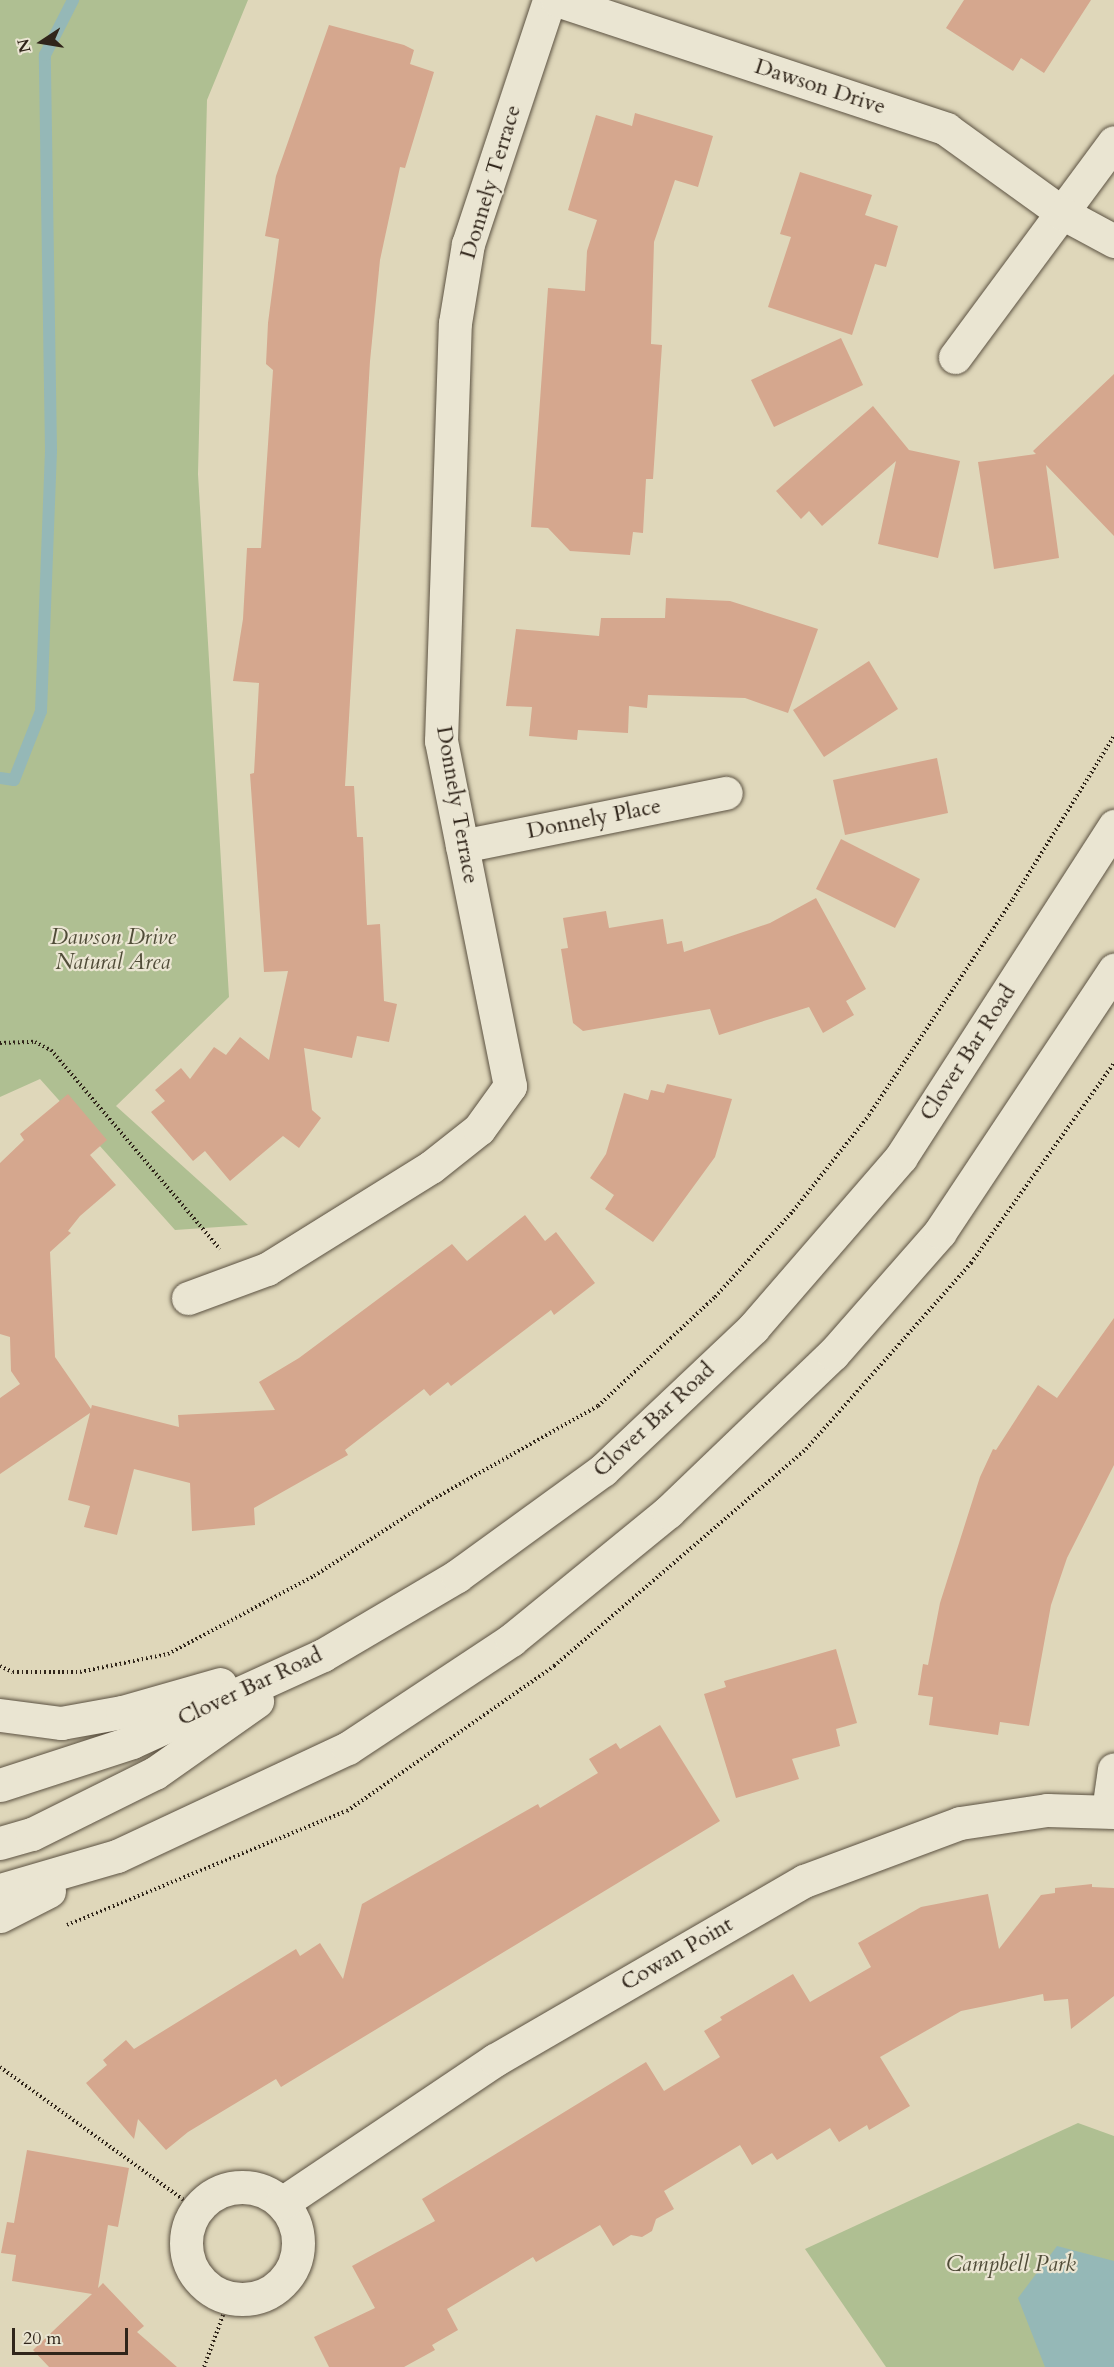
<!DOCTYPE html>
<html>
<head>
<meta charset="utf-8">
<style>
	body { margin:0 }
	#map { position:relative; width:1114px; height:2367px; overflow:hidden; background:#dfd7ba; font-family:Cardo,serif }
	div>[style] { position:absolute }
	.green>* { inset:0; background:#afbf92 }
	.water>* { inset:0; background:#95b8b7 }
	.stream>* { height:12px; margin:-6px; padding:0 6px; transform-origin:6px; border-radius:6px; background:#95b8b7 }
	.building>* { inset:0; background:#d5a78e }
	.path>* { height:4px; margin-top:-2px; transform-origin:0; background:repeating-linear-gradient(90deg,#30251a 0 1.5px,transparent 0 4.5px) }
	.roads { filter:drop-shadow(0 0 2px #5c5242) drop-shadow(0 0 2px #5c5242) }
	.minor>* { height:33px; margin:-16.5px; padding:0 16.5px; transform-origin:16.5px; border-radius:16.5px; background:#eae5d2 }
	.minor>.ring { margin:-16.5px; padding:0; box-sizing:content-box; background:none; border:33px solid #eae5d2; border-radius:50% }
	.tertiary>* { height:33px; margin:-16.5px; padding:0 16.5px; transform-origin:16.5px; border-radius:16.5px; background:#eae5d2 }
	.secondary>* { height:33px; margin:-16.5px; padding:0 16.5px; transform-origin:16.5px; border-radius:16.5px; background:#eae5d2 }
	span { translate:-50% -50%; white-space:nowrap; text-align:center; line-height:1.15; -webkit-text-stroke:4.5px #eae5d2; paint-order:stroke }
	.street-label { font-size:22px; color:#30251a }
	.park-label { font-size:22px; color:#504c38; font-style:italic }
	.north { position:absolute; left:12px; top:12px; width:60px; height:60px; -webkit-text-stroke:4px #eae5d2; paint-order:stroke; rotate:258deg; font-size:16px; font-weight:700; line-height:24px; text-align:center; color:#30251a }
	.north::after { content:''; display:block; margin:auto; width:21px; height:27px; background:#30251a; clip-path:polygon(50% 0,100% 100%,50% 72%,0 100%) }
	.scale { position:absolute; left:12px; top:2328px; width:116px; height:27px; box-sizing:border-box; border:3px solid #30251a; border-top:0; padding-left:8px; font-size:18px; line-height:21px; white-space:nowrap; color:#30251a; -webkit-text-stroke:4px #eae5d2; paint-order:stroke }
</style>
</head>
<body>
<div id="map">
	<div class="green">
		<div style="clip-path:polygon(0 0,248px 0,207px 100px,198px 474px,229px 997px,116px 1106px,248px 1225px,175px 1230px,40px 1079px,0 1097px)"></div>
		<div style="clip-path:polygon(1078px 2123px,1114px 2136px,1114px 2367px,886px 2367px,805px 2249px)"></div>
	</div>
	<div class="water">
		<div style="clip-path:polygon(1057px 2246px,1114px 2261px,1114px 2367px,1045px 2367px,1018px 2298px)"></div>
	</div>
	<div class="stream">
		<div style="left:0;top:778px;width:14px;rotate:8deg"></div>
		<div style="left:14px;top:780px;width:74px;rotate:-68.6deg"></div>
		<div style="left:41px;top:711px;width:260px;rotate:-87.8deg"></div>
		<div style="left:51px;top:451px;width:396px;rotate:-90.9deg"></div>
		<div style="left:45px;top:55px;width:62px;rotate:-63deg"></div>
	</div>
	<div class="building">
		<div style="clip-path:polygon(964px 0,1091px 0,1044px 73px,1021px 58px,1013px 71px,946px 28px)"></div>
		<div style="clip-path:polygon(329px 25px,404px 45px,414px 50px,410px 64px,434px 72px,405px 168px,400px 167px,380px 260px,370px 361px,345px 786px,354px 786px,357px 837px,363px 837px,367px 925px,380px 924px,384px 1001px,397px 1004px,389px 1042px,357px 1036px,352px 1058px,304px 1048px,312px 1110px,321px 1118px,299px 1148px,283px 1136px,230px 1181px,205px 1151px,193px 1161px,151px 1112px,165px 1101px,155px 1090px,181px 1068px,190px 1079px,214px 1047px,226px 1055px,240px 1037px,269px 1060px,288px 971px,264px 972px,250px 774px,254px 773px,259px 683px,233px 681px,243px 619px,247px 548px,261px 548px,273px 370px,266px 364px,268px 323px,279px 239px,265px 236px,276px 176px)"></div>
		<div style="clip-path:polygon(635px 113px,713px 136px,698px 187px,675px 180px,654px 242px,651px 344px,662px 345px,653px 479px,646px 479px,643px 533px,633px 532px,630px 555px,570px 551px,548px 528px,531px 527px,548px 288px,585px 291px,587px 251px,597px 220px,568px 210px,596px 115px,632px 126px)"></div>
		<div style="clip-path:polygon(800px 172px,872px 195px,865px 215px,898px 226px,886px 267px,875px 264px,852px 335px,768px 307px,791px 237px,780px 234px)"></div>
		<div style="clip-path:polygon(841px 338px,863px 385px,774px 427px,751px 380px)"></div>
		<div style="clip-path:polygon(1114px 374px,1114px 536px,1046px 465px,1059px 558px,994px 569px,978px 462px,1036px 454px,1033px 451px)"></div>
		<div style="clip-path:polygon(873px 406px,909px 450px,960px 461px,938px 558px,878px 544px,896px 461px,822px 526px,809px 511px,801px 519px,776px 491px)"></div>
		<div style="clip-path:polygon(666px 598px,730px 601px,818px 629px,788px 713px,745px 698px,648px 695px,647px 708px,629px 706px,628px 733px,578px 730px,577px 740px,529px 736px,532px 707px,506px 706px,516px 629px,599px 636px,601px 618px,665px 618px)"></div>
		<div style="clip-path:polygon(869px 661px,898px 709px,824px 757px,793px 710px)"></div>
		<div style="clip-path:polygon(937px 758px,948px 813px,845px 835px,833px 780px)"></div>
		<div style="clip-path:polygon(841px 839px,920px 879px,895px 928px,816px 889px)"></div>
		<div style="clip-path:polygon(816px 898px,866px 989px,846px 1001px,854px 1015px,823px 1033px,809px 1007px,719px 1035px,710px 1009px,583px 1031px,573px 1023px,561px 949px,568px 948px,563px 918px,606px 911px,609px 928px,663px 919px,667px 944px,682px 941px,684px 952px,770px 923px)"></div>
		<div style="clip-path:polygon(667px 1084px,732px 1099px,715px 1157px,653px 1242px,605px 1209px,614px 1195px,590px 1178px,606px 1154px,624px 1093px,648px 1100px,651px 1090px,664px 1093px)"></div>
		<div style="clip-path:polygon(68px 1094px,107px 1140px,90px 1155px,116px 1185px,80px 1216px,68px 1231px,71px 1233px,50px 1252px,55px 1357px,91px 1409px,92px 1405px,179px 1427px,178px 1415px,275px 1410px,259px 1382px,299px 1358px,452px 1244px,467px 1261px,525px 1215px,545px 1241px,556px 1232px,595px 1283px,554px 1315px,551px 1310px,451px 1386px,448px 1382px,430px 1396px,424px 1389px,345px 1450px,348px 1455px,254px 1508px,255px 1525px,192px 1531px,190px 1483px,134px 1469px,117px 1535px,84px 1527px,90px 1506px,68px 1500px,90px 1413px,0 1474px,0 1398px,20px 1384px,11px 1371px,10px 1337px,0 1334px,0 1163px,24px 1140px,20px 1134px)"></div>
		<div style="clip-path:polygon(1114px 1318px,1114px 1465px,1067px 1558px,1051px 1605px,1029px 1726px,1000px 1722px,998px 1735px,929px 1725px,933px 1697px,918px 1695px,923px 1664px,928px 1665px,940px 1603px,980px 1477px,993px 1449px,996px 1450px,1038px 1385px,1057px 1398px)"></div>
		<div style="clip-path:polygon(836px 1649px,857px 1723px,836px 1729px,840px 1746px,792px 1759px,799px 1779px,736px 1798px,704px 1694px,726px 1687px,724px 1681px)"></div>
		<div style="clip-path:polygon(660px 1725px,720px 1821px,281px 2087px,276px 2079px,188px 2132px,166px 2150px,138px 2119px,134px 2139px,86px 2083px,107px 2065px,103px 2060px,126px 2040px,134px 2049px,296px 1949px,300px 1956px,320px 1943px,343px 1979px,362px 1904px,538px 1804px,540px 1808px,598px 1773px,589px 1759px,616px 1743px,620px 1749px)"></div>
		<div style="clip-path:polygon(1092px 1884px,1092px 1887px,1114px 1888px,1114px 1996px,1071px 2029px,1068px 1999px,1044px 2001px,1043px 1994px,961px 2011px,880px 2057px,910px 2106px,869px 2130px,867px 2125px,839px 2142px,830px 2128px,777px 2160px,772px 2153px,752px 2165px,740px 2145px,664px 2191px,674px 2209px,656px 2219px,652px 2231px,642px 2237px,631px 2235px,613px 2246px,600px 2225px,536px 2262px,533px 2257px,447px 2309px,458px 2330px,432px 2345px,435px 2350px,404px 2367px,329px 2367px,314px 2337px,375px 2308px,352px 2266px,435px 2221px,422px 2199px,646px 2062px,664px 2091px,720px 2057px,704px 2031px,722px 2020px,720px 2017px,793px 1974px,810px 2002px,871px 1967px,858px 1943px,921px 1907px,988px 1894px,999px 1949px,1041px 1895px,1055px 1893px,1055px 1888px)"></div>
		<div style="clip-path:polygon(27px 2150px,129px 2168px,118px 2227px,108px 2225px,98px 2288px,103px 2283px,144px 2326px,137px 2332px,177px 2367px,49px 2367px,33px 2350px,92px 2294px,12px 2281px,16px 2255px,1px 2253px,7px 2222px,14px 2223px)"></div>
	</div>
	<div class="path">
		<div style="left:0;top:1043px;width:35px;rotate:-2deg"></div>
		<div style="left:35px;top:1042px;width:18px;rotate:27deg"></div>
		<div style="left:51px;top:1050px;width:261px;rotate:49.7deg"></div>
		<div style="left:0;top:1666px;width:14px;rotate:25deg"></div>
		<div style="left:13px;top:1672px;width:67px"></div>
		<div style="left:80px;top:1672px;width:90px;rotate:-11.6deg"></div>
		<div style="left:168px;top:1654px;width:166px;rotate:-28.1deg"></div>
		<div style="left:314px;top:1576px;width:136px;rotate:-33deg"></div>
		<div style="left:428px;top:1502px;width:195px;rotate:-29.5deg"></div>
		<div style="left:598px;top:1406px;width:160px;rotate:-43deg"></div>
		<div style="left:715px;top:1297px;width:116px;rotate:-47.8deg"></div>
		<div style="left:793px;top:1211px;width:122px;rotate:-51.6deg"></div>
		<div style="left:869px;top:1115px;width:260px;rotate:-56.3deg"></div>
		<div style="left:1013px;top:899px;width:192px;rotate:-58.2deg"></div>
		<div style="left:67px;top:1925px;width:302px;rotate:-22.2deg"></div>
		<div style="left:347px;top:1811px;width:253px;rotate:-35deg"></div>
		<div style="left:554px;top:1666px;width:333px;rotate:-40.7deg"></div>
		<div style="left:806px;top:1449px;width:249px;rotate:-48.4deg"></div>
		<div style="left:971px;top:1263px;width:246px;rotate:-54.4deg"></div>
		<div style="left:0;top:2067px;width:242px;rotate:35.9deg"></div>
		<div style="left:204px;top:2367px;width:72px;rotate:-69.8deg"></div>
	</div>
	<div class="roads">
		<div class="minor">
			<div style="left:955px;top:357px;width:267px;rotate:-53.5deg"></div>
			<div style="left:462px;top:846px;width:269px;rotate:-11.4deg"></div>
			<div style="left:188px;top:1298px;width:84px;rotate:-20.2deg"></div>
			<div style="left:267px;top:1269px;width:193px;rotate:-31.9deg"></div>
			<div style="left:431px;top:1167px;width:61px;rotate:-38.4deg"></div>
			<div style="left:479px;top:1129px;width:53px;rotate:-54.2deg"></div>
			<div style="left:510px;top:1086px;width:352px;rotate:-101.3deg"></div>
			<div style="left:441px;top:741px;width:418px;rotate:-88.1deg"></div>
			<div style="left:455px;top:323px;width:80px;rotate:-80.7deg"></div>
			<div style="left:468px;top:244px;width:257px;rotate:-71.6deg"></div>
			<div style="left:1108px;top:1811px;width:42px;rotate:-81.9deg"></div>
			<div class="ring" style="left:186px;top:2187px;width:79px;height:79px"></div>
			<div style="left:282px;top:2203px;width:257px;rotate:-33.9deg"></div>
			<div style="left:495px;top:2060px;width:357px;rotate:-30.1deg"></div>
			<div style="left:804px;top:1881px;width:166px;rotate:-20.4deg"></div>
			<div style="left:960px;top:1823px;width:88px;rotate:-8.5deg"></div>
			<div style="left:1047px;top:1810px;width:67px;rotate:1.7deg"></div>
		</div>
		<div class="tertiary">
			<div style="left:557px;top:0;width:410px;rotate:18.3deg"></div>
			<div style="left:946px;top:129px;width:145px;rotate:35.8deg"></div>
			<div style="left:1064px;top:214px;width:57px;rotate:28.4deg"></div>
		</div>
		<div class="secondary">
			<div style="left:0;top:1715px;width:62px;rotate:7.5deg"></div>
			<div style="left:61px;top:1723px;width:62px;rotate:-10.2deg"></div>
			<div style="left:122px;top:1712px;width:102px;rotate:-15.9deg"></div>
			<div style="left:0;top:1785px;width:139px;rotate:-18deg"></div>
			<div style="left:132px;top:1742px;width:210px;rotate:-24.5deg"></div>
			<div style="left:323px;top:1655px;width:156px;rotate:-30.5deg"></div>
			<div style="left:457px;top:1576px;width:180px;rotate:-36deg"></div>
			<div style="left:603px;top:1470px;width:207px;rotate:-43.4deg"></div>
			<div style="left:753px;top:1328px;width:226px;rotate:-49.1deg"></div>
			<div style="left:901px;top:1157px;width:394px;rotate:-57.2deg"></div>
			<div style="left:0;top:1843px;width:33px;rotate:-16deg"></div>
			<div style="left:32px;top:1834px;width:137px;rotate:-26.4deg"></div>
			<div style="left:155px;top:1773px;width:125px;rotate:-35.2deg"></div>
			<div style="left:0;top:1890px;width:122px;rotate:-16.2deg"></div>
			<div style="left:117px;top:1856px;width:255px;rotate:-25.1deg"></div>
			<div style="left:348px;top:1748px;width:196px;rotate:-33.5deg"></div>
			<div style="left:511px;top:1640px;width:203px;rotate:-39.2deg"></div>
			<div style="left:668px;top:1512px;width:228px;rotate:-43.8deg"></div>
			<div style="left:833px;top:1354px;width:162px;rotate:-48.7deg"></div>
			<div style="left:940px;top:1232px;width:315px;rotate:-56.4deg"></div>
			<div style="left:0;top:1916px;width:55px;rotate:-27deg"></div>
		</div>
	</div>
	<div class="street-label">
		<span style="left:820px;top:87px;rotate:18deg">Dawson Drive</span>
		<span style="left:491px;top:182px;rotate:-73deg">Donnely Terrace</span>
		<span style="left:457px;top:805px;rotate:80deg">Donnely Terrace</span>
		<span style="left:594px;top:819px;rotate:-11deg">Donnely Place</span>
		<span style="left:968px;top:1053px;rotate:-57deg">Clover Bar Road</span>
		<span style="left:654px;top:1420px;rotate:-43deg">Clover Bar Road</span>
		<span style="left:250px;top:1687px;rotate:-25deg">Clover Bar Road</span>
		<span style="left:677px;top:1954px;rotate:-30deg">Cowan Point</span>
	</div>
	<div class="park-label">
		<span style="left:113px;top:950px">Dawson Drive<br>Natural Area</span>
		<span style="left:1011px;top:2265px">Campbell Park</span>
	</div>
	<div class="north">N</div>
	<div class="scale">20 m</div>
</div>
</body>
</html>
